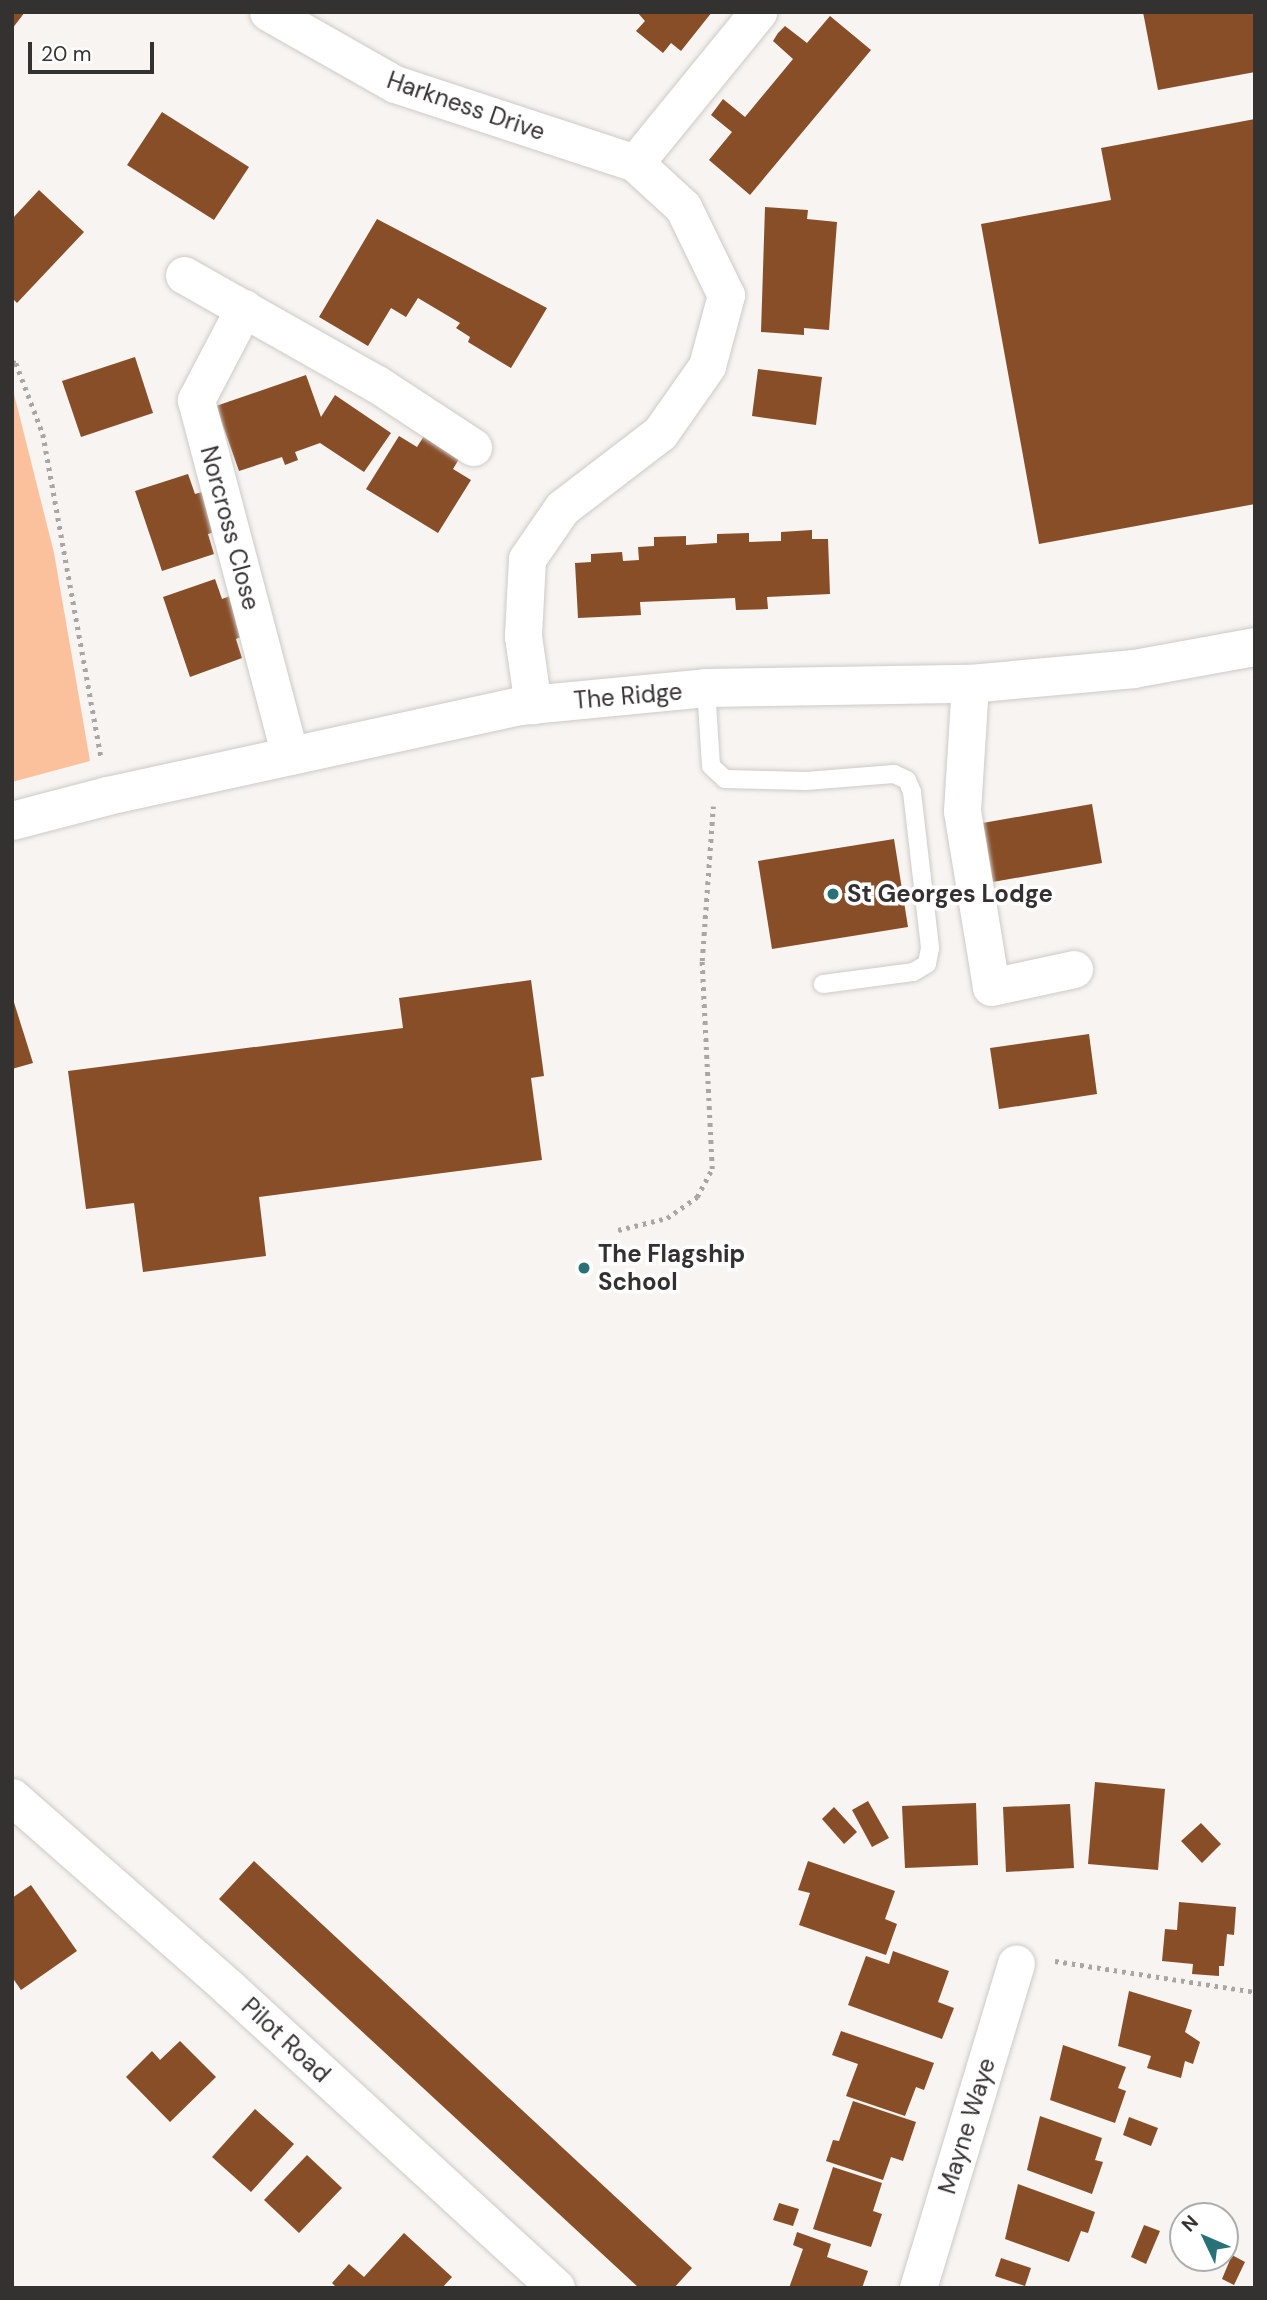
<!DOCTYPE html>
<html>
<head>
<meta charset="utf-8">
<style>
	body { margin:0 }
	#map { position:relative; width:1267px; height:2300px; overflow:hidden; background:#f7f4f1; font-family:"DM Sans",sans-serif }
	div>[style] { position:absolute }
	.green>* { inset:0; background:#fbc19d }
	.building>* { inset:0; background:#884e28 }
	.path>* { height:4.5px; margin-top:-2.25px; transform-origin:0; background:repeating-linear-gradient(90deg,#a9a6a4 0 3.5px,transparent 0 8.5px) }
	.roads { filter:drop-shadow(0 0 2px #cdcac8) drop-shadow(0 0 2px #cdcac8) }
	.service>* { height:18px; margin:-9px; padding:0 9px; transform-origin:9px; border-radius:9px; background:#fff }
	.minor>* { height:37px; margin:-18.5px; padding:0 18.5px; transform-origin:18.5px; border-radius:18.5px; background:#fff }
	.secondary>* { height:38px; margin:-19px; padding:0 19px; transform-origin:19px; border-radius:19px; background:#fff }
	.dots>* { width:19px; height:19px; translate:-50% -50%; box-sizing:border-box; border:4px solid #fff; border-radius:50% }
	span { translate:-50% -50%; white-space:nowrap; text-align:center; line-height:1.15; -webkit-text-stroke:7px #fff; paint-order:stroke }
	.street-label { font-size:24px; color:#333231 }
	.poi-label { font-size:24px; color:#333231; font-weight:700 }
	.left { translate:0 -50%; text-align:left }
	.frame { position:absolute; inset:0; border:14px solid #333231; pointer-events:none }
	.north { position:absolute; left:1169px; top:2202px; width:70px; height:70px; box-sizing:border-box; background:#fff; border:2px solid #adadad; border-radius:50%; rotate:314deg; font-size:19px; font-weight:700; line-height:28px; text-align:center; color:#333231 }
	.north::after { content:''; display:block; margin:auto; width:24px; height:32px; background:#287277; clip-path:polygon(50% 0,100% 100%,50% 72%,0 100%) }
	.scale { position:absolute; left:28px; top:42px; width:126px; height:32px; box-sizing:border-box; border:4px solid #333231; border-top:0; padding-left:9px; font-size:21px; line-height:24px; white-space:nowrap; color:#333231; -webkit-text-stroke:5px #fff; paint-order:stroke }
</style>
</head>
<body>
<div id="map">
	<div class="green">
		<div style="clip-path:polygon(12px 386px,54px 553px,90px 761px,12px 782px)"></div>
	</div>
	<div class="building">
		<div style="clip-path:polygon(12px 12px,25px 12px,12px 29px)"></div>
		<div style="clip-path:polygon(637px 12px,712px 12px,681px 51px,671px 43px,663px 53px,636px 31px,645px 21px)"></div>
		<div style="clip-path:polygon(1143px 12px,1255px 12px,1255px 72px,1158px 90px)"></div>
		<div style="clip-path:polygon(830px 16px,871px 50px,750px 195px,709px 160px,732px 132px,711px 115px,723px 99px,745px 117px,793px 59px,773px 41px,778px 33px,785px 26px,807px 43px)"></div>
		<div style="clip-path:polygon(162px 112px,249px 167px,214px 220px,127px 165px)"></div>
		<div style="clip-path:polygon(1255px 119px,1255px 504px,1039px 544px,981px 224px,1111px 200px,1101px 148px)"></div>
		<div style="clip-path:polygon(39px 190px,84px 232px,17px 303px,12px 298px,12px 219px)"></div>
		<div style="clip-path:polygon(765px 207px,808px 210px,807px 219px,837px 222px,829px 330px,804px 328px,804px 335px,761px 332px)"></div>
		<div style="clip-path:polygon(377px 219px,547px 308px,511px 368px,468px 342px,470px 337px,456px 328px,460px 323px,418px 298px,406px 317px,391px 308px,368px 346px,319px 317px)"></div>
		<div style="clip-path:polygon(135px 357px,153px 413px,81px 437px,62px 381px)"></div>
		<div style="clip-path:polygon(758px 369px,822px 377px,816px 425px,752px 416px)"></div>
		<div style="clip-path:polygon(306px 375px,321px 417px,335px 395px,391px 433px,364px 472px,320px 443px,295px 452px,298px 460px,285px 465px,282px 457px,239px 471px,216px 406px)"></div>
		<div style="clip-path:polygon(399px 436px,417px 447px,424px 436px,459px 459px,453px 469px,471px 480px,438px 533px,366px 489px)"></div>
		<div style="clip-path:polygon(188px 474px,195px 494px,202px 492px,215px 532px,208px 534px,214px 554px,162px 571px,135px 491px)"></div>
		<div style="clip-path:polygon(812px 530px,812px 539px,828px 539px,830px 594px,767px 597px,768px 609px,736px 610px,735px 598px,640px 602px,641px 615px,578px 618px,575px 563px,591px 562px,591px 554px,622px 552px,623px 561px,639px 560px,638px 547px,654px 546px,654px 537px,686px 536px,686px 545px,717px 543px,717px 534px,749px 533px,749px 542px,781px 541px,781px 532px)"></div>
		<div style="clip-path:polygon(215px 579px,222px 599px,230px 596px,243px 636px,236px 639px,242px 658px,190px 677px,163px 597px)"></div>
		<div style="clip-path:polygon(1092px 804px,1102px 863px,987px 883px,977px 824px)"></div>
		<div style="clip-path:polygon(894px 839px,908px 927px,772px 949px,758px 861px)"></div>
		<div style="clip-path:polygon(531px 980px,544px 1076px,531px 1078px,542px 1160px,259px 1197px,266px 1256px,143px 1272px,134px 1203px,86px 1209px,68px 1071px,403px 1028px,399px 998px)"></div>
		<div style="clip-path:polygon(12px 996px,33px 1063px,12px 1069px)"></div>
		<div style="clip-path:polygon(1089px 1034px,1097px 1094px,999px 1109px,990px 1048px)"></div>
		<div style="clip-path:polygon(1095px 1782px,1165px 1789px,1158px 1870px,1088px 1864px)"></div>
		<div style="clip-path:polygon(868px 1801px,889px 1838px,872px 1847px,852px 1810px)"></div>
		<div style="clip-path:polygon(976px 1803px,978px 1865px,905px 1868px,902px 1806px)"></div>
		<div style="clip-path:polygon(1070px 1804px,1074px 1868px,1006px 1872px,1003px 1807px)"></div>
		<div style="clip-path:polygon(834px 1807px,857px 1832px,844px 1844px,822px 1819px)"></div>
		<div style="clip-path:polygon(1201px 1823px,1221px 1844px,1202px 1863px,1181px 1841px)"></div>
		<div style="clip-path:polygon(254px 1861px,692px 2268px,674px 2288px,639px 2288px,219px 1899px)"></div>
		<div style="clip-path:polygon(808px 1861px,895px 1891px,885px 1919px,897px 1924px,886px 1955px,799px 1925px,810px 1893px,798px 1890px)"></div>
		<div style="clip-path:polygon(31px 1885px,77px 1951px,21px 1990px,12px 1977px,12px 1898px)"></div>
		<div style="clip-path:polygon(1179px 1902px,1236px 1907px,1234px 1935px,1227px 1934px,1224px 1966px,1219px 1966px,1219px 1976px,1192px 1974px,1193px 1964px,1162px 1961px,1165px 1929px,1177px 1930px)"></div>
		<div style="clip-path:polygon(893px 1951px,949px 1971px,938px 2002px,954px 2008px,942px 2039px,848px 2005px,866px 1956px,889px 1964px)"></div>
		<div style="clip-path:polygon(1129px 1991px,1192px 2010px,1185px 2032px,1200px 2042px,1193px 2064px,1185px 2061px,1181px 2078px,1147px 2068px,1151px 2056px,1118px 2046px)"></div>
		<div style="clip-path:polygon(841px 2031px,934px 2063px,924px 2090px,916px 2087px,905px 2116px,846px 2096px,858px 2064px,832px 2055px)"></div>
		<div style="clip-path:polygon(180px 2041px,216px 2077px,170px 2122px,126px 2077px,152px 2051px,160px 2060px)"></div>
		<div style="clip-path:polygon(1063px 2045px,1126px 2067px,1118px 2088px,1126px 2091px,1115px 2123px,1050px 2100px)"></div>
		<div style="clip-path:polygon(853px 2101px,916px 2122px,903px 2161px,891px 2157px,883px 2180px,826px 2161px,833px 2140px,839px 2141px)"></div>
		<div style="clip-path:polygon(255px 2109px,294px 2144px,251px 2192px,212px 2157px)"></div>
		<div style="clip-path:polygon(1040px 2116px,1102px 2138px,1095px 2160px,1103px 2162px,1092px 2194px,1027px 2170px)"></div>
		<div style="clip-path:polygon(1129px 2117px,1158px 2128px,1151px 2146px,1123px 2135px)"></div>
		<div style="clip-path:polygon(307px 2155px,342px 2188px,299px 2233px,264px 2200px)"></div>
		<div style="clip-path:polygon(833px 2167px,882px 2183px,873px 2211px,882px 2214px,871px 2247px,813px 2229px)"></div>
		<div style="clip-path:polygon(1018px 2184px,1095px 2212px,1088px 2233px,1081px 2231px,1069px 2262px,1005px 2239px)"></div>
		<div style="clip-path:polygon(779px 2203px,799px 2209px,793px 2226px,773px 2220px)"></div>
		<div style="clip-path:polygon(1144px 2225px,1160px 2231px,1146px 2264px,1131px 2257px)"></div>
		<div style="clip-path:polygon(797px 2232px,831px 2244px,827px 2257px,868px 2271px,862px 2288px,789px 2288px,803px 2249px,793px 2245px)"></div>
		<div style="clip-path:polygon(404px 2233px,452px 2277px,442px 2288px,337px 2288px,332px 2283px,349px 2264px,364px 2277px)"></div>
		<div style="clip-path:polygon(1232px 2255px,1245px 2262px,1234px 2285px,1222px 2279px)"></div>
		<div style="clip-path:polygon(1001px 2258px,1031px 2268px,1025px 2286px,995px 2276px)"></div>
	</div>
	<div class="path">
		<div style="left:12px;top:362px;width:4px;rotate:14deg"></div>
		<div style="left:16px;top:363px;width:76px;rotate:69.2deg"></div>
		<div style="left:43px;top:434px;width:328px;rotate:79.8deg"></div>
		<div style="left:618px;top:1230px;width:50px;rotate:-13.8deg"></div>
		<div style="left:667px;top:1218px;width:37px;rotate:-35deg"></div>
		<div style="left:697px;top:1197px;width:32px;rotate:-62deg"></div>
		<div style="left:712px;top:1169px;width:208px;rotate:-92.8deg"></div>
		<div style="left:702px;top:961px;width:155px;rotate:-85.9deg"></div>
		<div style="left:1055px;top:1961px;width:202px;rotate:8.8deg"></div>
	</div>
	<div class="roads">
		<div class="service">
			<div style="left:706px;top:688px;width:78px;rotate:86.3deg"></div>
			<div style="left:711px;top:766px;width:19px;rotate:43deg"></div>
			<div style="left:725px;top:779px;width:81px;rotate:1.4deg"></div>
			<div style="left:806px;top:781px;width:88px;rotate:-4.5deg"></div>
			<div style="left:894px;top:774px;width:14px;rotate:25deg"></div>
			<div style="left:907px;top:780px;width:13px;rotate:67deg"></div>
			<div style="left:912px;top:792px;width:157px;rotate:83.4deg"></div>
			<div style="left:930px;top:948px;width:16px;rotate:101deg"></div>
			<div style="left:927px;top:964px;width:16px;rotate:150deg"></div>
			<div style="left:913px;top:972px;width:91px;rotate:172.4deg"></div>
		</div>
		<div class="minor">
			<div style="left:268px;top:12px;width:146px;rotate:29.6deg"></div>
			<div style="left:395px;top:84px;width:253px;rotate:18.2deg"></div>
			<div style="left:635px;top:163px;width:65px;rotate:42.5deg"></div>
			<div style="left:683px;top:207px;width:98px;rotate:64deg"></div>
			<div style="left:726px;top:295px;width:73px;rotate:105deg"></div>
			<div style="left:707px;top:366px;width:82px;rotate:125deg"></div>
			<div style="left:660px;top:433px;width:123px;rotate:142.6deg"></div>
			<div style="left:562px;top:508px;width:62px;rotate:124.5deg"></div>
			<div style="left:527px;top:559px;width:77px;rotate:93deg"></div>
			<div style="left:523px;top:636px;width:70px;rotate:81.8deg"></div>
			<div style="left:635px;top:163px;width:195px;rotate:-50.8deg"></div>
			<div style="left:184px;top:275px;width:222px;rotate:29.5deg"></div>
			<div style="left:377px;top:384px;width:115px;rotate:33.3deg"></div>
			<div style="left:244px;top:308px;width:104px;rotate:117.6deg"></div>
			<div style="left:196px;top:400px;width:368px;rotate:75.2deg"></div>
			<div style="left:970px;top:684px;width:127px;rotate:93.6deg"></div>
			<div style="left:962px;top:811px;width:178px;rotate:80.6deg"></div>
			<div style="left:991px;top:987px;width:85px;rotate:-12.2deg"></div>
			<div style="left:12px;top:1797px;width:288px;rotate:41.3deg"></div>
			<div style="left:228px;top:1987px;width:445px;rotate:42.5deg"></div>
			<div style="left:918px;top:2288px;width:339px;rotate:-73.2deg"></div>
		</div>
		<div class="secondary">
			<div style="left:12px;top:821px;width:99px;rotate:-14.6deg"></div>
			<div style="left:108px;top:796px;width:422px;rotate:-12.3deg"></div>
			<div style="left:520px;top:706px;width:187px;rotate:-5.5deg"></div>
			<div style="left:706px;top:688px;width:264px;rotate:-0.9deg"></div>
			<div style="left:970px;top:684px;width:165px;rotate:-5.2deg"></div>
			<div style="left:1134px;top:669px;width:123px;rotate:-10.3deg"></div>
		</div>
	</div>
	<div class="dots">
		<div style="left:833px;top:894px;background:#287277"></div>
		<div style="left:584px;top:1268px;background:#287277"></div>
	</div>
	<div class="street-label">
		<span style="left:466px;top:106px;rotate:19deg">Harkness Drive</span>
		<span style="left:230px;top:528px;rotate:75deg">Norcross Close</span>
		<span style="left:628px;top:696px;rotate:-5deg">The Ridge</span>
		<span style="left:286px;top:2040px;rotate:43deg">Pilot Road</span>
		<span style="left:967px;top:2126px;rotate:-73deg">Mayne Waye</span>
	</div>
	<div class="poi-label">
		<span class="left" style="left:847px;top:894px">St Georges Lodge</span>
		<span class="left" style="left:598px;top:1268px">The Flagship<br>School</span>
	</div>
	<div class="frame"></div>
	<div class="north">N</div>
	<div class="scale">20 m</div>
</div>
</body>
</html>
